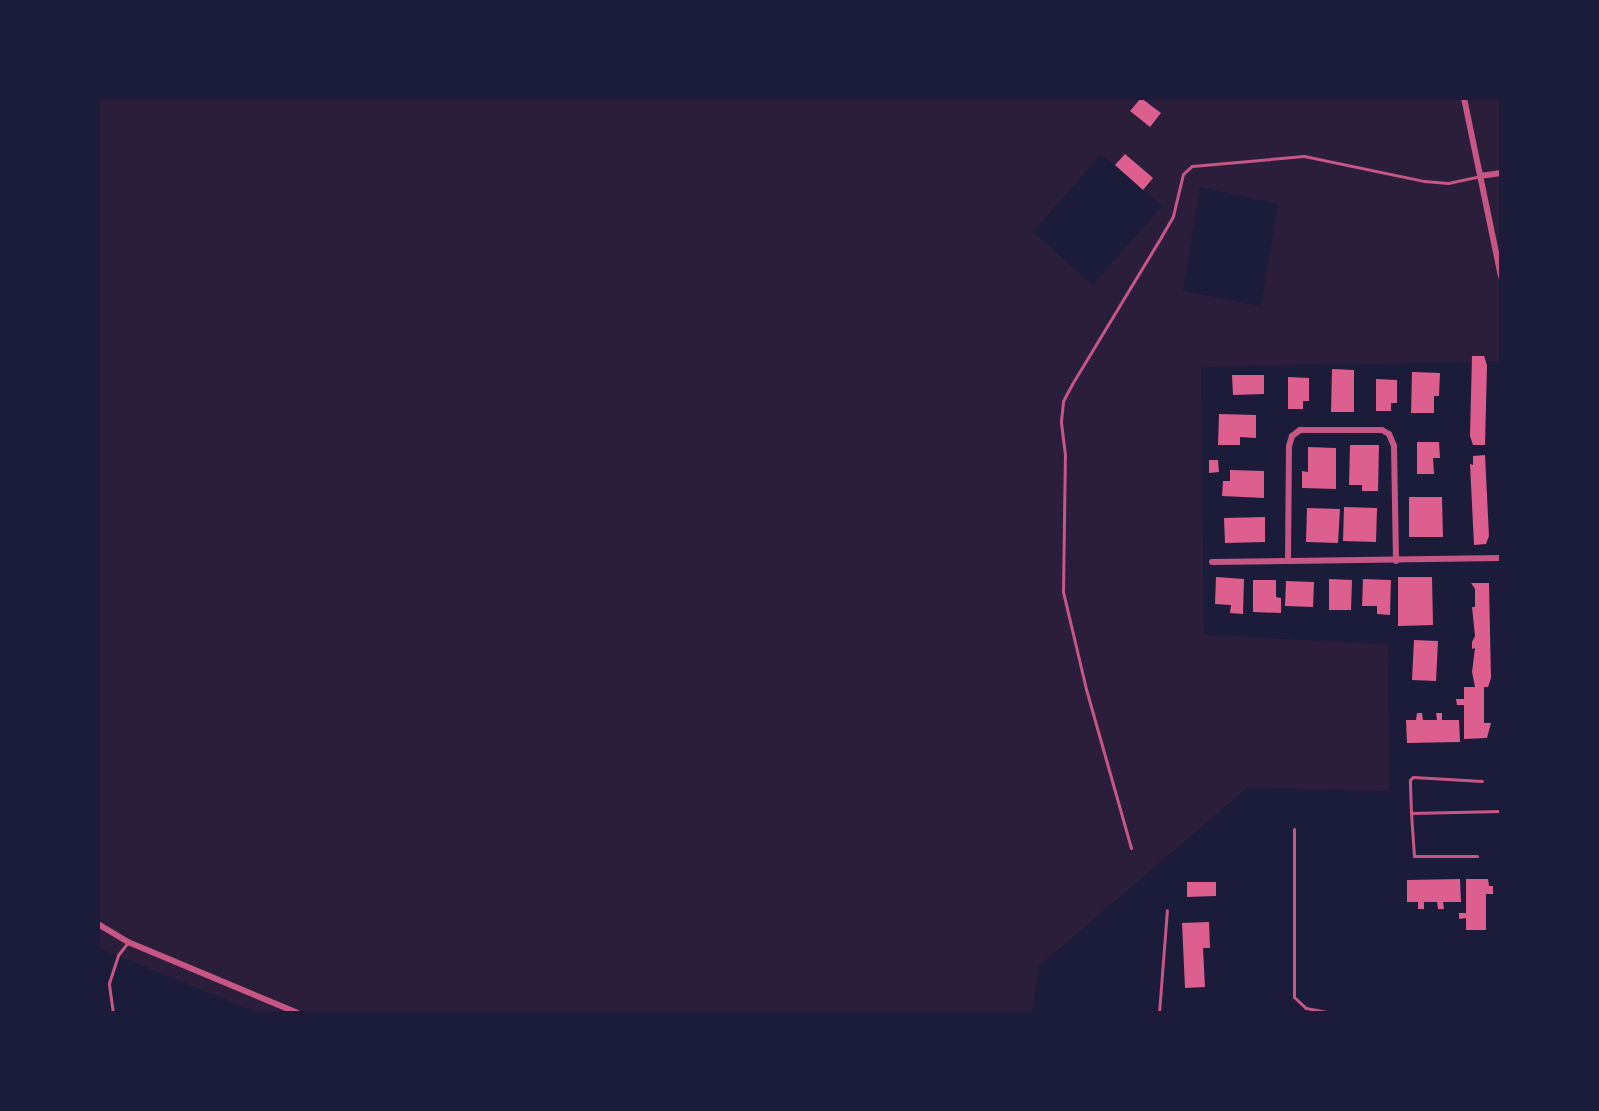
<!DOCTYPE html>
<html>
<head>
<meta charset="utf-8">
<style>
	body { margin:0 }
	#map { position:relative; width:1599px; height:1111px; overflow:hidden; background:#1b1b3a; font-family:"Nunito Sans",sans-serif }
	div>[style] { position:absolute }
	.green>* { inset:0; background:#2a1e3b }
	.building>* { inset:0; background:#dd5f8e }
	.service>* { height:3px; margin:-1.5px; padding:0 1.5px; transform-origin:1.5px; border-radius:1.5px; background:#c65784 }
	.minor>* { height:6px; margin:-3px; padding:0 3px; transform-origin:3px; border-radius:3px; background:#c65784 }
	span { translate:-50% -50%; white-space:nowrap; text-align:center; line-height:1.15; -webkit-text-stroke:6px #1b1b3a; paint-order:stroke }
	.frame { position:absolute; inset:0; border:100px solid #1b1b3a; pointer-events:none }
</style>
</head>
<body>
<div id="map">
	<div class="green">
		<div style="clip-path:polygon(evenodd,98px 98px,1501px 98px,1501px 361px,1201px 367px,1204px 635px,1388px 644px,1389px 791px,1247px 788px,1039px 966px,1032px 1013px,259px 1013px,98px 948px,98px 98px,1101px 154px,1162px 206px,1093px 285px,1033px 232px,1101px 154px,98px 98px,1200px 187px,1278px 204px,1261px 306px,1183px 291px,1200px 187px)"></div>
	</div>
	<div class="building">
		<div style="clip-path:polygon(1141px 98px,1161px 113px,1150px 127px,1130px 111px)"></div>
		<div style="clip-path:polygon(1125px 154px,1153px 178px,1143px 190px,1115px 165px)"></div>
		<div style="clip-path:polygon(1472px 356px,1484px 356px,1487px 365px,1485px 445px,1473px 445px,1470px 436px)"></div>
		<div style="clip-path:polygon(1332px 369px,1354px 370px,1354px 412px,1331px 412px)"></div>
		<div style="clip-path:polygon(1412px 372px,1440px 373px,1439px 396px,1434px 396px,1434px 413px,1411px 413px)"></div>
		<div style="clip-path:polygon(1232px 375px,1264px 375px,1264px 394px,1233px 395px)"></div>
		<div style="clip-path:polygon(1288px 377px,1309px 378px,1309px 401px,1303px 401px,1303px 409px,1288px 409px)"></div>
		<div style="clip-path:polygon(1376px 379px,1397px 380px,1397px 403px,1391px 403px,1391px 411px,1376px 411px)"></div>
		<div style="clip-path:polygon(1219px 414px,1256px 415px,1256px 438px,1240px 437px,1240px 445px,1218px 445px)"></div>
		<div style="clip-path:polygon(1417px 442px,1439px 442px,1440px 458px,1433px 458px,1434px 474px,1417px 474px)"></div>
		<div style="clip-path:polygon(1350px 445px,1379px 445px,1378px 491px,1362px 491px,1362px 485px,1349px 485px)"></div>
		<div style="clip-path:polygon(1308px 447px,1336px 448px,1336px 489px,1302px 488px,1302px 471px,1308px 472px)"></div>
		<div style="clip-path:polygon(1485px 455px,1489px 536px,1486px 544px,1474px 545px,1470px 464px,1473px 465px,1473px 456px)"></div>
		<div style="clip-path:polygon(1209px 460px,1218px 460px,1219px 472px,1209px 473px)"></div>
		<div style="clip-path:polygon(1230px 470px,1264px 471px,1264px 498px,1222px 496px,1223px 481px,1230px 481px)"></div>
		<div style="clip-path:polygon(1409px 497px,1442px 497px,1443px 537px,1409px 537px)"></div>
		<div style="clip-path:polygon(1344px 507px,1377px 508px,1376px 542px,1343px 541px)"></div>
		<div style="clip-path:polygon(1307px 508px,1340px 509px,1338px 543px,1306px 542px)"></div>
		<div style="clip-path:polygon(1265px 517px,1265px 542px,1225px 543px,1224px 518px)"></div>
		<div style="clip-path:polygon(1216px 577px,1244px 579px,1243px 614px,1230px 613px,1231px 605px,1215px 604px)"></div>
		<div style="clip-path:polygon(1398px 577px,1432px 577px,1433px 625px,1398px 626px)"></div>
		<div style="clip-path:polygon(1329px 579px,1352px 580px,1351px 610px,1329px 610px)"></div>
		<div style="clip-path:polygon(1363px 579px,1391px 580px,1390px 615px,1377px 614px,1377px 606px,1362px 606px)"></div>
		<div style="clip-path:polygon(1253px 580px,1276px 580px,1276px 597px,1281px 598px,1281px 613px,1253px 612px)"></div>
		<div style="clip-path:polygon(1286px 581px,1314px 582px,1313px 607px,1285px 606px)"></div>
		<div style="clip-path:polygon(1471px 583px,1489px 583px,1491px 678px,1488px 687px,1484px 687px,1484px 723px,1491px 723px,1487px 738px,1464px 739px,1464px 705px,1457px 705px,1456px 699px,1464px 699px,1464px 687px,1475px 687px,1472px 672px,1475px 648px,1472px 649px,1472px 642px,1475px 636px,1472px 607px,1475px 607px,1475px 589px)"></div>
		<div style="clip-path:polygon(1414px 640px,1438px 641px,1436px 681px,1412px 680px)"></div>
		<div style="clip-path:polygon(1417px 713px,1422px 713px,1423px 720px,1437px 720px,1436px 713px,1442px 713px,1442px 720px,1459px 720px,1460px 742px,1407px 743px,1406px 720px,1416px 720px)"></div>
		<div style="clip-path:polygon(1460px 879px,1461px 902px,1443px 902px,1444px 909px,1438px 909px,1437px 902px,1424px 902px,1424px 909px,1418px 909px,1418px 902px,1407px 902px,1407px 880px)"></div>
		<div style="clip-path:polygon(1466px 879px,1488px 879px,1489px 886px,1493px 886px,1493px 894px,1486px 894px,1486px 930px,1466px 930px,1466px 918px,1459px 919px,1459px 913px,1466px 913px)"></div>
		<div style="clip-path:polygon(1187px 882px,1216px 882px,1216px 896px,1187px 897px)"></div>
		<div style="clip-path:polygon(1209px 922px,1210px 948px,1203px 948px,1205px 987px,1185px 988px,1182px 923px)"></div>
	</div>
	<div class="service">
		<div style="left:1411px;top:813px;width:33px;rotate:-92deg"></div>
		<div style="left:1410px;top:780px;width:4px;rotate:-45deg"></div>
		<div style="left:1413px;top:777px;width:69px;rotate:3.3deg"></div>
		<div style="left:1294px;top:829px;width:168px;rotate:90deg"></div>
		<div style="left:1294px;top:997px;width:16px;rotate:43deg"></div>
		<div style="left:1306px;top:1008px;width:25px;rotate:11deg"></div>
		<div style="left:1131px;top:848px;width:165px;rotate:-105.8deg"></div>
		<div style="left:1086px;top:689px;width:100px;rotate:-103.3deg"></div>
		<div style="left:1063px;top:592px;width:137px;rotate:-89.2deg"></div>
		<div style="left:1065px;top:455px;width:34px;rotate:-97deg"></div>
		<div style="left:1061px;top:421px;width:20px;rotate:-84deg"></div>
		<div style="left:1063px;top:401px;width:19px;rotate:-62deg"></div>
		<div style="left:1072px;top:384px;width:172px;rotate:-58.8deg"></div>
		<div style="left:1161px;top:237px;width:24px;rotate:-60deg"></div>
		<div style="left:1173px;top:216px;width:43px;rotate:-76.6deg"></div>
		<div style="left:1183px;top:174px;width:12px;rotate:-42deg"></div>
		<div style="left:1192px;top:166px;width:112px;rotate:-5.1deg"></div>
		<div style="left:1304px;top:156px;width:123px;rotate:11.8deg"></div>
		<div style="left:1424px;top:181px;width:24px;rotate:5deg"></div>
		<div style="left:1448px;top:183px;width:33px;rotate:-12deg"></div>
		<div style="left:1477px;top:856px;width:63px;rotate:180deg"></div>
		<div style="left:1414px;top:856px;width:43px;rotate:-94deg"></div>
		<div style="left:1411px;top:813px;width:90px;rotate:-1.3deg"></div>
		<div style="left:113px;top:1013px;width:30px;rotate:-98deg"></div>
		<div style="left:109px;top:983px;width:29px;rotate:-72deg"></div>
		<div style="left:118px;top:955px;width:16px;rotate:-52deg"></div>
		<div style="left:1159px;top:1013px;width:103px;rotate:-85.6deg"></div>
	</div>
	<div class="minor">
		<div style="left:1464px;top:98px;width:182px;rotate:78.3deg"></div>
		<div style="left:1480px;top:176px;width:21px;rotate:-8deg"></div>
		<div style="left:1288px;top:560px;width:114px;rotate:-89.5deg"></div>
		<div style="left:1289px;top:446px;width:10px;rotate:-73deg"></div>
		<div style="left:1292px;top:436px;width:10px;rotate:-37deg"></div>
		<div style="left:1300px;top:430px;width:82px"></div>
		<div style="left:1382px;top:430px;width:8px;rotate:30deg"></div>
		<div style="left:1389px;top:434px;width:13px;rotate:67deg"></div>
		<div style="left:1394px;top:446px;width:115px;rotate:89deg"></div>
		<div style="left:1212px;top:562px;width:289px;rotate:-0.8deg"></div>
		<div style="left:98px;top:924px;width:35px;rotate:31deg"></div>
		<div style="left:128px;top:942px;width:184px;rotate:22.7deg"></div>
	</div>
	<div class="frame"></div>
</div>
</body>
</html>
